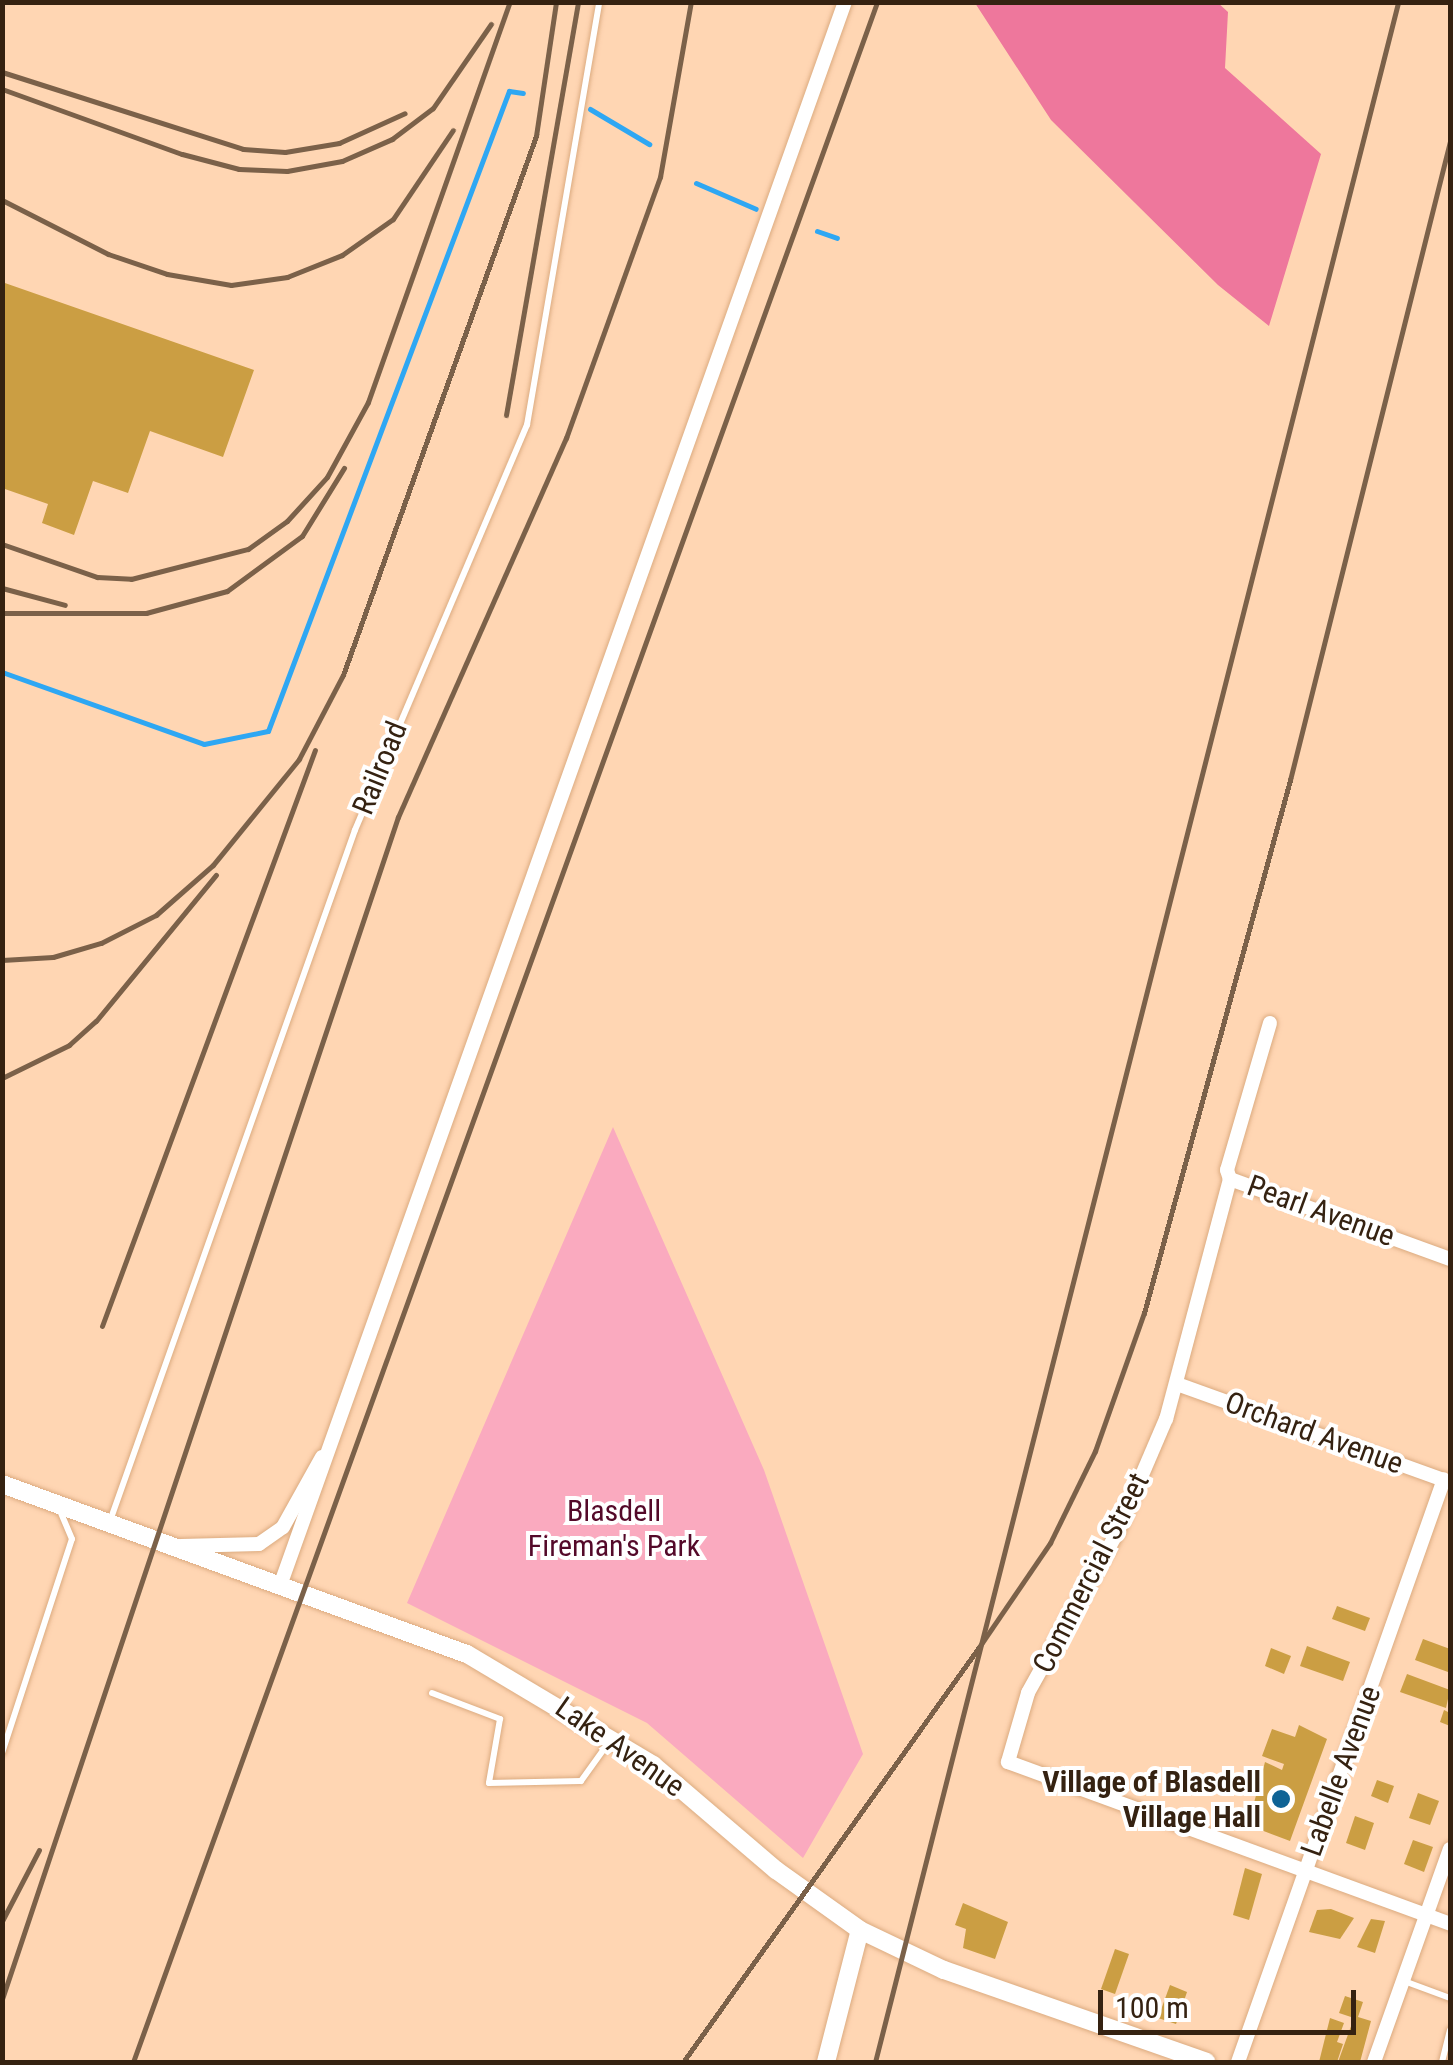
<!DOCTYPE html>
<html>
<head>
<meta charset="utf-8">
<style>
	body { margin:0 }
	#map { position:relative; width:1453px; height:2065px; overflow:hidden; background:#ffd6b3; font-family:"Roboto Condensed",sans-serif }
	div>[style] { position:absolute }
	.green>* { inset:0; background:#faaabf }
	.forest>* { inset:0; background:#ee779c }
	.stream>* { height:5px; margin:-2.5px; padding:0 2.5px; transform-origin:2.5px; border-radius:2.5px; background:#2ea7f3 }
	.building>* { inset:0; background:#cb9e43 }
	.roads { filter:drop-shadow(0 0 2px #dcab80) drop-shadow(0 0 2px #dcab80) }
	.service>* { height:6px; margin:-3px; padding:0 3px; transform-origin:3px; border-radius:3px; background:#fff }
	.minor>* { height:14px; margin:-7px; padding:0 7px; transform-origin:7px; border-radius:7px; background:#fff }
	.tertiary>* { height:18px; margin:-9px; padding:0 9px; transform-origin:9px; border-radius:9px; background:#fff }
	.rail>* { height:5px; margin:-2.5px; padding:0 2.5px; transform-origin:2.5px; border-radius:2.5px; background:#7b6149 }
	.dots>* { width:28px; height:28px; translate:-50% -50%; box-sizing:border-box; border:5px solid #fff; border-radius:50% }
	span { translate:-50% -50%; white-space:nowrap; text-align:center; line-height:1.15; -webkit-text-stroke:8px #fff; paint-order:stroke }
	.street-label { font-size:30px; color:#352211 }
	.park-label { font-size:30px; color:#540929 }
	.poi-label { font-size:30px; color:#352211; font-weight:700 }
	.right { translate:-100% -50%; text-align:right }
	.frame { position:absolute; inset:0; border:5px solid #352211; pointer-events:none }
	.scale { position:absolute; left:1098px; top:1990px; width:258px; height:45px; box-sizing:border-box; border:5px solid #352211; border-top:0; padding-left:12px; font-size:30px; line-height:35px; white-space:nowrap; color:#352211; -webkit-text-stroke:8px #fff; paint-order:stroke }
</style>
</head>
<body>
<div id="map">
	<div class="green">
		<div style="clip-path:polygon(613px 1127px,764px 1470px,863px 1754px,803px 1858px,647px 1723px,407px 1603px)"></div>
	</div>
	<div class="forest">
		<div style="clip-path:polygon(1217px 2px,1228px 12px,1225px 68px,1321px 154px,1269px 326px,1218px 285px,1051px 120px,975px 3px)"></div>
	</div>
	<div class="stream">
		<div style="left:590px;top:109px;width:69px;rotate:30.7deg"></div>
		<div style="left:696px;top:183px;width:65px;rotate:23.4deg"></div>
		<div style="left:817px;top:231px;width:21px;rotate:19deg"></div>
		<div style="left:2px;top:672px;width:214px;rotate:19.6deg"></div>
		<div style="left:204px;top:744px;width:65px;rotate:-11.5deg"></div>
		<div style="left:268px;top:731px;width:684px;rotate:-69.37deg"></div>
		<div style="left:509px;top:91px;width:14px;rotate:8deg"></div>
	</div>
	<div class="building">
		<div style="clip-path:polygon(2px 282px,254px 370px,223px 457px,150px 431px,128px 493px,93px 481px,74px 535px,42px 523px,48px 504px,2px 488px)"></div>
		<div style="clip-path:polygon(1337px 1606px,1370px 1618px,1365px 1631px,1332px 1619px)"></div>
		<div style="clip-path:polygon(1423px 1639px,1450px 1649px,1448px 1672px,1415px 1660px)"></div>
		<div style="clip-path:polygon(1307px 1646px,1350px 1662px,1343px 1681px,1300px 1666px)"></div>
		<div style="clip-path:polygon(1271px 1648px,1291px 1656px,1284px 1674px,1265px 1666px)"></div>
		<div style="clip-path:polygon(1407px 1674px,1450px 1690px,1446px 1708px,1400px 1692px)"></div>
		<div style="clip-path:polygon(1444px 1710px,1450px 1713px,1450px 1726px,1440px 1722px)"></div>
		<div style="clip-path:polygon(1299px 1725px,1327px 1739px,1290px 1841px,1248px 1825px,1265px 1762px,1282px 1770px,1284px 1764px,1262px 1756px,1272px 1729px,1295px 1737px)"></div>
		<div style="clip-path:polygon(1377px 1780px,1394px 1786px,1388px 1803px,1371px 1796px)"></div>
		<div style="clip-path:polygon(1418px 1793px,1439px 1801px,1430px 1825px,1409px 1818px)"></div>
		<div style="clip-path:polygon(1355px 1816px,1374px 1823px,1365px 1850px,1346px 1843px)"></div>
		<div style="clip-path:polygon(1413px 1840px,1433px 1847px,1424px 1872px,1404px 1864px)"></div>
		<div style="clip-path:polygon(1245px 1868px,1262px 1874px,1249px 1920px,1233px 1915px)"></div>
		<div style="clip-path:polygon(963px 1903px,1008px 1922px,995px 1959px,963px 1948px,966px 1929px,955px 1925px)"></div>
		<div style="clip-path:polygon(1331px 1909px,1354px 1918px,1340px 1939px,1309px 1932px,1317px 1910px)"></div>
		<div style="clip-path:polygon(1371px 1919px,1385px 1921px,1375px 1953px,1357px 1947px)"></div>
		<div style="clip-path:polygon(1115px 1949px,1129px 1954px,1115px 1994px,1101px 1989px)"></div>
		<div style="clip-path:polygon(1170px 1985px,1187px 1992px,1176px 2024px,1158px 2018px)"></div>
		<div style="clip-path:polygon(1345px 1996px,1363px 2002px,1358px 2017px,1371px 2021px,1360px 2062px,1338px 2062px,1354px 2018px,1339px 2013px)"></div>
		<div style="clip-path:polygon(1330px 2018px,1344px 2023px,1337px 2042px,1343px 2044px,1337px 2062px,1319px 2062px)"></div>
	</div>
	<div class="roads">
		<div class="service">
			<div style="left:110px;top:1521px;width:733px;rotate:-70.48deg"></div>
			<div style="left:355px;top:830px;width:440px;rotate:-67deg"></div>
			<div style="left:527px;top:425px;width:429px;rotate:-80.3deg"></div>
			<div style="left:432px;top:1693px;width:73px;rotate:20.9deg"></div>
			<div style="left:500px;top:1719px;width:65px;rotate:99.8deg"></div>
			<div style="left:489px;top:1783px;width:92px;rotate:-1.2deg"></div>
			<div style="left:581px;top:1781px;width:48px;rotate:-54.3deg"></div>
			<div style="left:2px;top:1753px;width:225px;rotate:-71.9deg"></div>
			<div style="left:72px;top:1539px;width:33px;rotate:-113deg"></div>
			<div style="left:1404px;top:1981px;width:49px;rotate:20.3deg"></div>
			<div style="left:1442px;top:2062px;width:33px;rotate:-76deg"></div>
		</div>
		<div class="minor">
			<div style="left:1270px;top:1023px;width:153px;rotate:106.3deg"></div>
			<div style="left:1227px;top:1170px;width:9px;rotate:72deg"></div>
			<div style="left:1230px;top:1179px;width:234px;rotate:20deg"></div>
			<div style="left:1230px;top:1179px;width:248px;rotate:104.9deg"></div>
			<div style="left:1166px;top:1419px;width:122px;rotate:113.2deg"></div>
			<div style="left:1118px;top:1531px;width:185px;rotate:119.1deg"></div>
			<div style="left:1028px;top:1693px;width:72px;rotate:106.2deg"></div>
			<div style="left:1008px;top:1762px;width:471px;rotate:20.1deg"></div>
			<div style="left:1177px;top:1384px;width:289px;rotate:19.8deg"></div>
			<div style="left:181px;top:1546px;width:78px;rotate:-1.5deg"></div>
			<div style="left:259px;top:1544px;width:29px;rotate:-35deg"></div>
			<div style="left:283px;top:1527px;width:80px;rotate:-60.9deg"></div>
			<div style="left:281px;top:1583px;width:1679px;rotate:-70.37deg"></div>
			<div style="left:1238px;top:2062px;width:618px;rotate:-70.54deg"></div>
			<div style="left:1374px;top:2062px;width:226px;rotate:-70.4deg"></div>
		</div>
		<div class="tertiary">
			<div style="left:2px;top:1484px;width:495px;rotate:20.1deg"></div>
			<div style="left:467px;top:1654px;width:217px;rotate:30.8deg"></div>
			<div style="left:653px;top:1765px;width:162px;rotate:40.5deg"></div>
			<div style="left:776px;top:1870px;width:103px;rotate:35.5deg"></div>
			<div style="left:860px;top:1930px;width:93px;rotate:25.5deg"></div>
			<div style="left:944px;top:1970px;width:278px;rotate:19.3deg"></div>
			<div style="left:826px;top:2062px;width:136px;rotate:-75.6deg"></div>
		</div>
	</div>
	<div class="rail">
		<div style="left:2px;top:72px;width:253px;rotate:17.7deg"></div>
		<div style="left:243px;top:149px;width:42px;rotate:4.1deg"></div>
		<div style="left:285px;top:152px;width:55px;rotate:-9.5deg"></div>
		<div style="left:339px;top:143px;width:72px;rotate:-24.4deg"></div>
		<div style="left:2px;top:89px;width:191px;rotate:19.9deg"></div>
		<div style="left:182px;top:154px;width:59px;rotate:14.7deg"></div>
		<div style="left:239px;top:169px;width:48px;rotate:2.4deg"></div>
		<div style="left:287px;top:171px;width:56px;rotate:-10.3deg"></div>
		<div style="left:342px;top:161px;width:55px;rotate:-23.7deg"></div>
		<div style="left:392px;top:139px;width:51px;rotate:-37.1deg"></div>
		<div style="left:433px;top:108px;width:102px;rotate:-55.4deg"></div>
		<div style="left:2px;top:200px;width:119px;rotate:27deg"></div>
		<div style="left:108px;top:254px;width:62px;rotate:18.7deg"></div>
		<div style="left:167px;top:274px;width:65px;rotate:9.8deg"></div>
		<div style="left:231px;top:285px;width:57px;rotate:-8.1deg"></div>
		<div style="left:287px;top:277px;width:59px;rotate:-21.8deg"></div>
		<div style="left:342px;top:255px;width:62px;rotate:-35.2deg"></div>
		<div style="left:393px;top:219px;width:107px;rotate:-56deg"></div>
		<div style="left:506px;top:415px;width:419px;rotate:-80.1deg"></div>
		<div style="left:2px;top:544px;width:101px;rotate:19.2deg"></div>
		<div style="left:97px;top:577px;width:34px;rotate:3deg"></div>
		<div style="left:131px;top:579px;width:121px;rotate:-14.4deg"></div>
		<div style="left:248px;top:549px;width:48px;rotate:-35.7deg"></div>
		<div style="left:287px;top:521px;width:59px;rotate:-47.7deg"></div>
		<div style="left:327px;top:477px;width:85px;rotate:-61.3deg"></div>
		<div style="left:368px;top:402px;width:424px;rotate:-70.5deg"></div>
		<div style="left:2px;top:588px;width:65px;rotate:15.1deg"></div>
		<div style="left:2px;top:613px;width:144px"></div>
		<div style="left:146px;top:613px;width:84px;rotate:-15.2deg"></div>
		<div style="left:227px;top:591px;width:93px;rotate:-36.3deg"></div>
		<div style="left:302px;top:536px;width:80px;rotate:-58.3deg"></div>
		<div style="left:2px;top:960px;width:51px;rotate:-3.4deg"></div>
		<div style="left:53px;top:957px;width:50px;rotate:-16.3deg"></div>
		<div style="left:101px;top:943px;width:62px;rotate:-27deg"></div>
		<div style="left:156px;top:915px;width:76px;rotate:-41.3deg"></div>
		<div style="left:213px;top:865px;width:136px;rotate:-50.9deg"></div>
		<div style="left:299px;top:759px;width:95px;rotate:-62.4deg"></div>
		<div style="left:343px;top:675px;width:573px;rotate:-70.3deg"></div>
		<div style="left:536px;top:136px;width:135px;rotate:-81.5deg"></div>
		<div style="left:2px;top:1078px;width:75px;rotate:-26.2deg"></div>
		<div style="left:69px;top:1045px;width:36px;rotate:-42deg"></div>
		<div style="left:96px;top:1021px;width:189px;rotate:-50.6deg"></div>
		<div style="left:102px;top:1326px;width:614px;rotate:-69.71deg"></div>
		<div style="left:2px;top:1921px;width:80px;rotate:-62.5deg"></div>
		<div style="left:2px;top:1999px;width:1247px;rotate:-71.48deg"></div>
		<div style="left:398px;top:817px;width:415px;rotate:-66.1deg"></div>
		<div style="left:566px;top:438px;width:277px;rotate:-70.2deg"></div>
		<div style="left:660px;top:177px;width:178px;rotate:-80deg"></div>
		<div style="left:133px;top:2062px;width:2190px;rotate:-70.14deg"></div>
		<div style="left:683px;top:2062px;width:510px;rotate:-54.5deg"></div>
		<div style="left:979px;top:1647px;width:126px;rotate:-55.7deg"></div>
		<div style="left:1050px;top:1543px;width:102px;rotate:-63.9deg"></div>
		<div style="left:1095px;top:1451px;width:146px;rotate:-70.5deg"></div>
		<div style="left:1144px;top:1313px;width:553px;rotate:-74.68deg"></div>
		<div style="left:1290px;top:780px;width:659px;rotate:-75.94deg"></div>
		<div style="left:875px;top:2062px;width:2125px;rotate:-75.75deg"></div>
	</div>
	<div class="dots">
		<div style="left:1281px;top:1799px;background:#0f6395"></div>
	</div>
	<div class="street-label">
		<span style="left:380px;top:768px;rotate:-68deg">Railroad</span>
		<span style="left:1321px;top:1211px;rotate:20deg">Pearl Avenue</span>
		<span style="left:1314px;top:1433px;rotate:20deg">Orchard Avenue</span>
		<span style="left:1091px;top:1573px;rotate:-63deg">Commercial Street</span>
		<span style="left:620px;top:1747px;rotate:35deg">Lake Avenue</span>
		<span style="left:1341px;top:1771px;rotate:-70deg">Labelle Avenue</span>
	</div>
	<div class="park-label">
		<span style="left:614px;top:1528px">Blasdell<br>Fireman's Park</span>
	</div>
	<div class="poi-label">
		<span class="right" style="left:1261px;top:1799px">Village of Blasdell<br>Village Hall</span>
	</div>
	<div class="frame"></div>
	<div class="scale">100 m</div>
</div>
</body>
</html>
